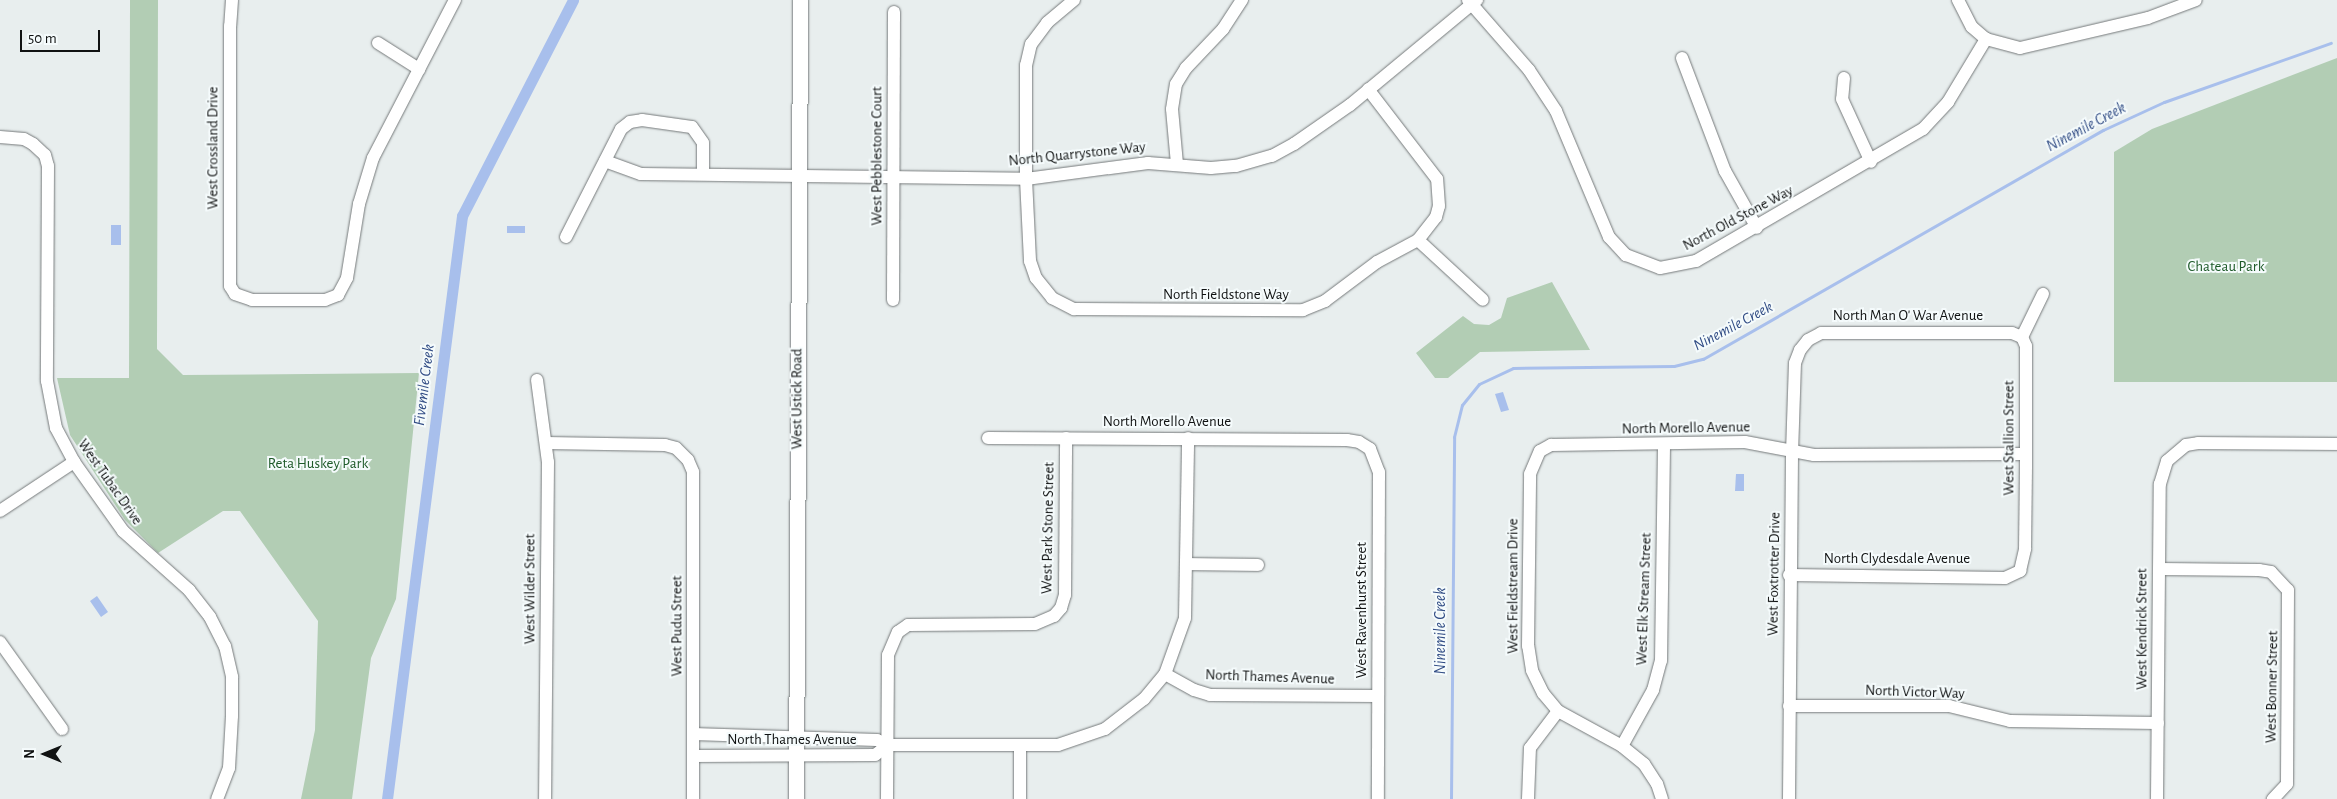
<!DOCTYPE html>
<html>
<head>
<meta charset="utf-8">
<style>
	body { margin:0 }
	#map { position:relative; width:2337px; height:799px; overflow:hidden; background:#e8eeee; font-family:"Alegreya Sans",sans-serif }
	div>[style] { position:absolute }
	.green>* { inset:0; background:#b2cdb4 }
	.water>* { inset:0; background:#a8bfec }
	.stream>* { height:3px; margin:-1.5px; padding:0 1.5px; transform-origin:1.5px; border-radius:1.5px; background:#a8bfec }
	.canal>* { height:11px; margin:-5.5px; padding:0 5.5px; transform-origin:5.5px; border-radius:5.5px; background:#a8bfec }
	.roads { filter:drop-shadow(0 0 1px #75797a) drop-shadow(0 0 1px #75797a) }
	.minor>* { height:12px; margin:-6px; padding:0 6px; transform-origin:6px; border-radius:6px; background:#fff }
	.major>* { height:15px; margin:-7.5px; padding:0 7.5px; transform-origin:7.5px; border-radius:7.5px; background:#fff }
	span { translate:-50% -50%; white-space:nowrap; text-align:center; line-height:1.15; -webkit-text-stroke:4px #f5fbfc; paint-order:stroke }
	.street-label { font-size:15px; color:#101212 }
	.park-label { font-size:15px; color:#1e5a29 }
	.water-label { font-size:16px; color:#324d85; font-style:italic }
	.north { position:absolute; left:20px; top:729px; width:50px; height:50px; -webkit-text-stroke:4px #f5fbfc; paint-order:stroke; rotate:270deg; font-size:14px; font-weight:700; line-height:20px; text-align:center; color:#101212 }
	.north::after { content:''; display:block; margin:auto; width:18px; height:22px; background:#101212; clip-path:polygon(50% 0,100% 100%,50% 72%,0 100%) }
	.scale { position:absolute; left:20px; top:30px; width:80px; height:22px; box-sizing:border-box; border:2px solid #101212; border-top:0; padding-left:6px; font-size:15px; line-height:18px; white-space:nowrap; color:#101212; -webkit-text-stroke:4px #f5fbfc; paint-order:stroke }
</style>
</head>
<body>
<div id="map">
	<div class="green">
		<div style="clip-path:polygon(130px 0,158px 0,157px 349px,183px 375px,419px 373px,396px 599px,371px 658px,352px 799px,301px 799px,315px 730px,318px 621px,240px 511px,223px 511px,158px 553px,125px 520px,70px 435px,57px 378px,129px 378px)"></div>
		<div style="clip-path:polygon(2337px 58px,2337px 382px,2114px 382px,2114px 152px,2152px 129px)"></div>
		<div style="clip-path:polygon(1552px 282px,1590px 350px,1480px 352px,1448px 378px,1435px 378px,1416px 353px,1463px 316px,1474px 324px,1489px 325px,1501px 318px,1507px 298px)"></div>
	</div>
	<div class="water">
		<div style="clip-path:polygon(111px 225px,121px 225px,121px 245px,111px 245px)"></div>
		<div style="clip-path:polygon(507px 226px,525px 226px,525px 233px,507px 233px)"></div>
		<div style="clip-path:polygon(1503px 392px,1509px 410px,1501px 412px,1495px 394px)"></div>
		<div style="clip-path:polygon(1736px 474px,1744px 474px,1744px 491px,1735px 491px)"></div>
		<div style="clip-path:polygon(97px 596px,108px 612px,101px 617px,90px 601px)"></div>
	</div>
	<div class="stream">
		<div style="left:1451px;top:799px;width:362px;rotate:-89.5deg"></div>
		<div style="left:1454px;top:437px;width:33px;rotate:-76deg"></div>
		<div style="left:1462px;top:405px;width:27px;rotate:-51deg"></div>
		<div style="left:1479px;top:384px;width:38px;rotate:-25deg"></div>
		<div style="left:1513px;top:368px;width:161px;rotate:-0.7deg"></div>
		<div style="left:1674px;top:366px;width:30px;rotate:-14deg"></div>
		<div style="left:1703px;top:359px;width:461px;rotate:-29.8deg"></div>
		<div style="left:2103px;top:130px;width:67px;rotate:-24.7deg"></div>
		<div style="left:2164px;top:102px;width:177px;rotate:-19.5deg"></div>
	</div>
	<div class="canal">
		<div style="left:387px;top:799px;width:588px;rotate:-82.67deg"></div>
		<div style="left:462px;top:216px;width:243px;rotate:-62.8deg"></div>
	</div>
	<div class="roads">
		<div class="minor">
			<div style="left:232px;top:0;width:26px;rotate:94deg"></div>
			<div style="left:230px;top:26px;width:260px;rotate:90deg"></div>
			<div style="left:230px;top:286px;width:9px;rotate:58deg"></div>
			<div style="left:235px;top:294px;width:18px;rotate:19deg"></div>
			<div style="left:252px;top:300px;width:73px"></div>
			<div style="left:325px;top:300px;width:14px;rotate:-21deg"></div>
			<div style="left:338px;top:295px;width:19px;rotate:-62deg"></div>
			<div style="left:347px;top:278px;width:75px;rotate:-80.8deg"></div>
			<div style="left:359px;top:204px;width:48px;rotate:-73.1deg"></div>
			<div style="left:373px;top:158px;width:178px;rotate:-62.6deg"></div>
			<div style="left:1074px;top:0;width:35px;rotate:140deg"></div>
			<div style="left:1047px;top:23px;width:26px;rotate:127deg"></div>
			<div style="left:1031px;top:44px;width:22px;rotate:103deg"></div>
			<div style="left:1026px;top:65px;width:114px;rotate:90deg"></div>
			<div style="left:1026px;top:179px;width:82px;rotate:87.2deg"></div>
			<div style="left:1030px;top:261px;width:18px;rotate:71deg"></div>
			<div style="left:1036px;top:278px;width:26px;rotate:51deg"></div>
			<div style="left:1052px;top:298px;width:25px;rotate:27deg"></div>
			<div style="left:1074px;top:309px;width:229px;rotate:0.3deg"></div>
			<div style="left:1303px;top:310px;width:24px;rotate:-22deg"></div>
			<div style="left:1325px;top:301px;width:65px;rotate:-36.9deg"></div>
			<div style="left:1377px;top:262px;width:47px;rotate:-28.2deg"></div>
			<div style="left:1418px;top:240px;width:29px;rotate:-52deg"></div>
			<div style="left:1436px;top:217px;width:11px;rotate:-75deg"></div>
			<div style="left:1439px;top:206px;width:27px;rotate:-94deg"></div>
			<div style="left:1437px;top:179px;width:113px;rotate:-127.5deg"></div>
			<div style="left:1468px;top:0;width:93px;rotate:48.9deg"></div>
			<div style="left:1529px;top:70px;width:49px;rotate:56.6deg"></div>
			<div style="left:1556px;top:111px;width:137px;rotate:67.2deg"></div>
			<div style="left:1609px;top:237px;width:25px;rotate:47deg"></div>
			<div style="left:1626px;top:255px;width:36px;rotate:21deg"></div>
			<div style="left:1660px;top:268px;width:37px;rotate:-11deg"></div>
			<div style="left:1696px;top:261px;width:263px;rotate:-30.2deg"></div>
			<div style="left:1923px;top:129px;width:37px;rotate:-47deg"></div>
			<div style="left:1948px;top:102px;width:74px;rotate:-58.9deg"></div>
			<div style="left:1958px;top:0;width:30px;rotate:63deg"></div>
			<div style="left:1972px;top:27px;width:18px;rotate:41deg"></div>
			<div style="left:1986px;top:39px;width:35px;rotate:15deg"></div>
			<div style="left:2020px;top:48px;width:131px;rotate:-13.2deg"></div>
			<div style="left:2148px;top:18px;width:51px;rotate:-20.6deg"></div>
			<div style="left:378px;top:43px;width:49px;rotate:32.4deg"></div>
			<div style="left:1682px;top:58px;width:121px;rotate:69.2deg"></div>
			<div style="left:1725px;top:171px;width:65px;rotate:60.7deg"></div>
			<div style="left:1844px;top:78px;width:21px;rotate:95deg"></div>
			<div style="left:1842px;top:99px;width:69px;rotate:65.3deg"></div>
			<div style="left:0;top:137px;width:24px;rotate:5deg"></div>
			<div style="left:24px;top:139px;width:10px;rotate:29deg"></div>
			<div style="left:33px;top:144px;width:16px;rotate:43deg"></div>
			<div style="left:45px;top:155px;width:11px;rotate:75deg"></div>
			<div style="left:48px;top:166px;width:215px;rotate:90.3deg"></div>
			<div style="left:47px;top:381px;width:48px;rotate:79.2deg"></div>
			<div style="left:56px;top:428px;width:38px;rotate:62deg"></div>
			<div style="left:74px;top:462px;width:85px;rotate:54.6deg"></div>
			<div style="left:123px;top:531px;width:89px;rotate:41.8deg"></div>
			<div style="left:189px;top:590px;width:34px;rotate:52deg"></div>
			<div style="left:210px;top:617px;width:33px;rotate:63deg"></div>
			<div style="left:225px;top:646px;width:32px;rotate:77deg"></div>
			<div style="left:232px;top:677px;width:39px;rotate:90deg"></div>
			<div style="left:232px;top:716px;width:52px;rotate:93.3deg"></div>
			<div style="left:229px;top:768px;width:33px;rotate:111deg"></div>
			<div style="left:605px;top:161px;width:38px;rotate:20deg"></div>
			<div style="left:641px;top:174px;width:385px;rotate:0.7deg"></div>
			<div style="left:1026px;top:179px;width:123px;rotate:-7.5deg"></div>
			<div style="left:1148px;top:163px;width:63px;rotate:4.5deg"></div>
			<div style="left:1211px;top:168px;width:25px;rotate:-5deg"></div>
			<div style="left:1236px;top:166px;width:37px;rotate:-16deg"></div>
			<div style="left:1272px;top:156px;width:25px;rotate:-29deg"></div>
			<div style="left:1294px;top:144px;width:68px;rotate:-34.9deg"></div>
			<div style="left:1350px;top:105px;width:165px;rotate:-39.6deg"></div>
			<div style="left:1177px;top:164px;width:55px;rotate:-95.2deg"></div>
			<div style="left:1172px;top:109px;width:25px;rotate:-81deg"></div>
			<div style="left:1176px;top:84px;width:19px;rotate:-58deg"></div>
			<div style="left:1186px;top:68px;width:54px;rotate:-46.5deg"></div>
			<div style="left:1223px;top:29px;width:35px;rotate:-57deg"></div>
			<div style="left:566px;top:237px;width:121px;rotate:-63deg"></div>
			<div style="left:621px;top:129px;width:11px;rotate:-38deg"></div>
			<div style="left:630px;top:122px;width:12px;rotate:-9deg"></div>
			<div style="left:642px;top:120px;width:50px;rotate:8deg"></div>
			<div style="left:692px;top:127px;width:19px;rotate:55deg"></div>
			<div style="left:703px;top:143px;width:31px;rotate:90deg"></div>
			<div style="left:1418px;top:240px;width:88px;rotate:42.7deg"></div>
			<div style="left:893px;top:300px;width:288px;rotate:-89.8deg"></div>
			<div style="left:537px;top:380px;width:83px;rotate:82.4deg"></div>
			<div style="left:548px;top:462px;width:337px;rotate:90.5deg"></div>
			<div style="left:988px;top:438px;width:359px;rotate:0.3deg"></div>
			<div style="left:1347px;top:440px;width:12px;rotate:9deg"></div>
			<div style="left:1359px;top:442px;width:13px;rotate:32deg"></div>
			<div style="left:1370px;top:449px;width:25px;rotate:69deg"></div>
			<div style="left:1379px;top:472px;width:327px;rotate:90.2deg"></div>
			<div style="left:546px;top:443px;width:119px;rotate:1deg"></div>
			<div style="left:665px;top:445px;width:11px;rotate:15deg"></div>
			<div style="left:676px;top:448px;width:17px;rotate:45deg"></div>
			<div style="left:688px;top:460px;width:13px;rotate:67deg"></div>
			<div style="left:693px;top:472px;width:327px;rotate:90deg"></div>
			<div style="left:0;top:511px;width:89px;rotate:-33.5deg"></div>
			<div style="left:1188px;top:564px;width:70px;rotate:0.8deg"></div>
			<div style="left:2159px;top:569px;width:100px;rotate:0.6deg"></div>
			<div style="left:2259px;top:570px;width:12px;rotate:9deg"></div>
			<div style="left:2271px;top:572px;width:25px;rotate:47deg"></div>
			<div style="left:2288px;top:590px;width:194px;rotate:90.3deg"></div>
			<div style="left:2287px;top:784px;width:21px;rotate:133deg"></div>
			<div style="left:1789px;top:575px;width:216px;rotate:0.8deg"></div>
			<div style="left:2005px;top:578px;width:17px;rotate:-25deg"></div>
			<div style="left:2020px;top:571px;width:23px;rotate:-77deg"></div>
			<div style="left:2025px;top:549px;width:83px;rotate:-89.3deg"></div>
			<div style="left:2026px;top:466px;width:120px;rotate:-90deg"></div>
			<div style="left:2026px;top:346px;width:10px;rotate:-114deg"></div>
			<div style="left:2022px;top:337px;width:48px;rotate:-64deg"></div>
			<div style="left:0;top:642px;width:107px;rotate:54.5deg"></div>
			<div style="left:1165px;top:674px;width:33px;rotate:29deg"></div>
			<div style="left:1194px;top:690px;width:17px;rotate:17deg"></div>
			<div style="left:1210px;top:695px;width:168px;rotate:0.3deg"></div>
			<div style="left:1789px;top:706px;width:160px"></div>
			<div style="left:1949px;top:706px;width:63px;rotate:13.8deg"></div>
			<div style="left:2010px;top:721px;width:148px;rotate:0.8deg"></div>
			<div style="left:693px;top:734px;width:184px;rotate:1.9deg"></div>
			<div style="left:877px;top:740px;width:12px;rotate:24deg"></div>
			<div style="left:888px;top:745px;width:16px;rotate:142deg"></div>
			<div style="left:875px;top:755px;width:182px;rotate:179.7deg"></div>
			<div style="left:888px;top:745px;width:170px"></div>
			<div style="left:1058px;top:745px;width:50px;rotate:-18.8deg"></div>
			<div style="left:1105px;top:729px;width:49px;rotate:-37.6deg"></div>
			<div style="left:1144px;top:699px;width:33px;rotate:-50deg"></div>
			<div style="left:1165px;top:674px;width:59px;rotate:-70.3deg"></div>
			<div style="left:1185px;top:618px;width:180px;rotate:-89deg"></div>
			<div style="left:1622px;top:746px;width:64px;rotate:-61deg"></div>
			<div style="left:1653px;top:690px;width:30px;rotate:-75deg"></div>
			<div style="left:1661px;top:661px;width:217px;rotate:-89.2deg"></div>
			<div style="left:887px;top:799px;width:144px;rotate:-89.6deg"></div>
			<div style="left:888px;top:655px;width:25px;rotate:-67deg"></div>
			<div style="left:898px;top:632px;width:12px;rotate:-35deg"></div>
			<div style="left:908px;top:625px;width:127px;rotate:-0.5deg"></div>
			<div style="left:1035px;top:624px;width:21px;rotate:-23deg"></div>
			<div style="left:1054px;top:616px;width:11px;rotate:-49deg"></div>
			<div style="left:1061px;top:608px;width:14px;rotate:-73deg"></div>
			<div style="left:1065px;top:595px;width:157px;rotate:-89.6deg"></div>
			<div style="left:1020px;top:799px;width:52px;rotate:-90deg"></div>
			<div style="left:1528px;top:799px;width:51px;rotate:-87.8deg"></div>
			<div style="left:1530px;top:748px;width:46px;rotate:-52.9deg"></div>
			<div style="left:1662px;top:799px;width:16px;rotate:-108deg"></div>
			<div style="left:1657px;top:784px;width:24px;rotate:-123deg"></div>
			<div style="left:1644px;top:764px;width:28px;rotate:-141deg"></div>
			<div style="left:1622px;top:746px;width:73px;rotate:-151.3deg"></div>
			<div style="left:1558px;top:711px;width:23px;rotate:-130deg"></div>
			<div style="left:1543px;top:693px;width:25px;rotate:-116deg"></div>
			<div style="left:1532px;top:670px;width:24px;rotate:-99deg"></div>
			<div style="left:1528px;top:646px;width:172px;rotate:-89.3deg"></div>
			<div style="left:1530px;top:474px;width:25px;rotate:-67deg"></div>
			<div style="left:1540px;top:451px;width:13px;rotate:-29deg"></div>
			<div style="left:1551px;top:445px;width:194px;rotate:-0.9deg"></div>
			<div style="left:1745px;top:442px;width:70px;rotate:10.7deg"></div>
			<div style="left:1814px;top:455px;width:211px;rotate:-0.3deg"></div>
			<div style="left:1789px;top:799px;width:346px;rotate:-89.5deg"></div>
			<div style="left:1792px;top:453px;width:90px;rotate:-88.1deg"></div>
			<div style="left:1795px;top:363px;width:14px;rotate:-69deg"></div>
			<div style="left:1800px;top:350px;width:13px;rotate:-51deg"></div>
			<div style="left:1808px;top:340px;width:15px;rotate:-28deg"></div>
			<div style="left:1821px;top:333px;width:191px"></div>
			<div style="left:2012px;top:333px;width:11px;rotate:22deg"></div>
			<div style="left:2157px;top:799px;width:315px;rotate:-89.5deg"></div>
			<div style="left:2160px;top:484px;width:24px;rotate:-73deg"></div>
			<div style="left:2167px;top:461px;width:25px;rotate:-40deg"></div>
			<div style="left:2186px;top:445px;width:12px;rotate:-9deg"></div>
			<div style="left:2198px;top:443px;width:139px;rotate:0.4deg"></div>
		</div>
		<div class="major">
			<div style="left:796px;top:799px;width:799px;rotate:-89.71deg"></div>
		</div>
	</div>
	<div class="street-label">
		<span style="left:213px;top:148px;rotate:-90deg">West Crossland Drive</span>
		<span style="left:1077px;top:154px;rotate:-6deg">North Quarrystone Way</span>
		<span style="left:877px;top:156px;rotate:-90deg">West Pebblestone Court</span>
		<span style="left:1738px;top:218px;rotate:-28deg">North Old Stone Way</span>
		<span style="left:1226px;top:295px">North Fieldstone Way</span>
		<span style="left:1908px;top:316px">North Man O' War Avenue</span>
		<span style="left:797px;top:399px;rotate:-90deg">West Ustick Road</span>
		<span style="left:1167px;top:422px">North Morello Avenue</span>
		<span style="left:1686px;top:428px;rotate:-1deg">North Morello Avenue</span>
		<span style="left:2009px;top:438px;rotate:-90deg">West Stallion Street</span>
		<span style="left:110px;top:482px;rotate:55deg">West Tubac Drive</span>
		<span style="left:1048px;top:528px;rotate:-89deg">West Park Stone Street</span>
		<span style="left:1897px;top:559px">North Clydesdale Avenue</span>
		<span style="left:1774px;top:574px;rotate:-89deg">West Foxtrotter Drive</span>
		<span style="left:1513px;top:586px;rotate:-90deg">West Fieldstream Drive</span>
		<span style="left:530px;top:589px;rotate:-90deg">West Wilder Street</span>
		<span style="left:1644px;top:599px;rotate:-88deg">West Elk Stream Street</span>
		<span style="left:1362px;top:610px;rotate:-90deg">West Ravenhurst Street</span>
		<span style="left:677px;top:626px;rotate:-90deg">West Pudu Street</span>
		<span style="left:2142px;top:629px;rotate:-90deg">West Kendrick Street</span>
		<span style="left:1270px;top:677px;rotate:2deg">North Thames Avenue</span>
		<span style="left:2272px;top:687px;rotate:-89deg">West Bonner Street</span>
		<span style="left:1915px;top:692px;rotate:2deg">North Victor Way</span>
		<span style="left:792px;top:740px">North Thames Avenue</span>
	</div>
	<div class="park-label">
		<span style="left:2226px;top:267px">Chateau Park</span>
		<span style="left:318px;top:464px">Reta Huskey Park</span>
	</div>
	<div class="water-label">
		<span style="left:2086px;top:127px;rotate:-28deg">Ninemile Creek</span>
		<span style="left:1733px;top:326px;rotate:-28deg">Ninemile Creek</span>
		<span style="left:424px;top:385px;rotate:-83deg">Fivemile Creek</span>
		<span style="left:1440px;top:631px;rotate:-90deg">Ninemile Creek</span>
	</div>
	<div class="north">N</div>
	<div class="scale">50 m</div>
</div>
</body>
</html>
